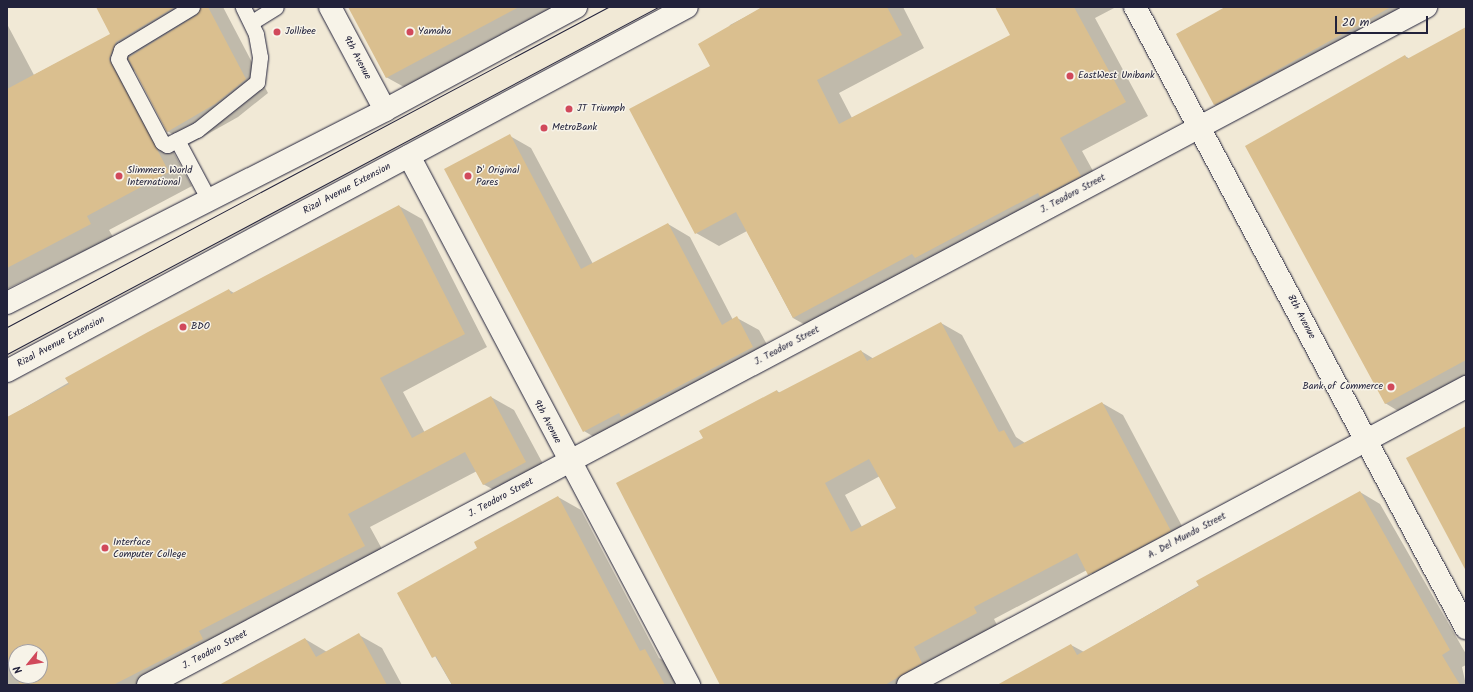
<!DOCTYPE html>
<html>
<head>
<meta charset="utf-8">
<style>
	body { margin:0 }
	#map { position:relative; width:1473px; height:692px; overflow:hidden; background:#f1e9d6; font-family:Kalam,sans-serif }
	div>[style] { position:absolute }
	.shadow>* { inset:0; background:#0003 }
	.building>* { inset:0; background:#dabf8f }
	.roads { filter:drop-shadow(0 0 1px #22223b) drop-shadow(0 0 1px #22223b) }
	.lane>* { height:15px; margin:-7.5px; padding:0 7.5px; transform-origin:7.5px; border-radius:7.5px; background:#f7f3e8 }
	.street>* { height:22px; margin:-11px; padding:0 11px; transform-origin:11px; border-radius:11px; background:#f7f3e8 }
	.primary>* { height:22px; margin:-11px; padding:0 11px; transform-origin:11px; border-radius:11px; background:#f7f3e8 }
	.tram>* { height:1px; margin:-0.5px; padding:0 0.5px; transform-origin:0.5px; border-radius:0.5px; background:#22223b }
	.dots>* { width:11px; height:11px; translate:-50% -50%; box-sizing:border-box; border:2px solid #f7f3e8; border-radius:50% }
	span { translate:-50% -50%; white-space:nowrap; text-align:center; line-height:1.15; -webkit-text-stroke:3px #f7f3e8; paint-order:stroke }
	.poi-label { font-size:10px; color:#22223b }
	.left { translate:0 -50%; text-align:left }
	.right { translate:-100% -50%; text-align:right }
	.street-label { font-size:10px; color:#22223b }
	.frame { position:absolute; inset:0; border:8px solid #22223b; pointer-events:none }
	.north { position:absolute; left:8px; top:644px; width:40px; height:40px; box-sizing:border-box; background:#f7f3e8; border:1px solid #a29fa3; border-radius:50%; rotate:240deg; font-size:11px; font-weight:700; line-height:16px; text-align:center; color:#22223b }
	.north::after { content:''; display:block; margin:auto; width:14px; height:18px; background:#d1495b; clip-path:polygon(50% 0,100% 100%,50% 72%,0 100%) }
	.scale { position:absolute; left:1335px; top:16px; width:93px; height:18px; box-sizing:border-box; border:2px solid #22223b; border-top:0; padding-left:5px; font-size:12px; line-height:14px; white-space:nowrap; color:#22223b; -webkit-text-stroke:3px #f7f3e8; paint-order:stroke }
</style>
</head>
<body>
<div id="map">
	<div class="shadow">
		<div style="clip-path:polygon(97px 7px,223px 7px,268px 93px,238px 117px,190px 144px,167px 131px,135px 69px,132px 77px,192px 186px,109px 230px,113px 237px,7px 289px,7px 24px,34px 75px,112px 34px)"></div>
		<div style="clip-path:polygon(349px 7px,578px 7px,413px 92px,386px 77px)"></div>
		<div style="clip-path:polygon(764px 7px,903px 7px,924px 48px,839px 93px,852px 118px,1012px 36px,996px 7px,1116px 7px,1095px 18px,1148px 116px,1082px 151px,1103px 189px,816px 331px,793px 318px,747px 231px,719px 246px,696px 233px,711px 67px,730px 25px)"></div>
		<div style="clip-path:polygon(1227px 7px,1413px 7px,1233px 115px,1215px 105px,1177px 34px)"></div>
		<div style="clip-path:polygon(1466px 28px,1466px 387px,1408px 417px,1385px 403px,1405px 56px,1410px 59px)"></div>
		<div style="clip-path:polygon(510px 136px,531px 148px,593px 264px,668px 224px,690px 237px,733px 320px,737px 318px,759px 330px,775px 359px,606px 444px,584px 431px)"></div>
		<div style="clip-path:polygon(evenodd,399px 206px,422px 219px,487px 347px,403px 392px,425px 433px,491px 397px,514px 410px,549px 475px,507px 497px,483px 484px,477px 471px,370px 527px,388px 560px,163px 685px,7px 685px,7px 418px,229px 290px,234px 293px,399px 206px,16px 652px,40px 652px,40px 676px,16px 676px,16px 652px)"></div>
		<div style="clip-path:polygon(evenodd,941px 323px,962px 335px,1016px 437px,1025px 443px,1102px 403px,1123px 415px,1191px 543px,1109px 586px,1087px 570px,994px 619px,997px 625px,925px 685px,721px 685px,704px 438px,777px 391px,780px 393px,861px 351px,874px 359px,941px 323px,880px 476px,897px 508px,862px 527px,845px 495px,880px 476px)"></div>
		<div style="clip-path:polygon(1360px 492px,1380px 504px,1466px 654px,1466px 665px,1462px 667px,1466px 685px,999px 685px,1071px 645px,1084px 652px)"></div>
		<div style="clip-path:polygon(558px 497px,581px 510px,659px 658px,668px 663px,680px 685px,452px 685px,398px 593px,479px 549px)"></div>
		<div style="clip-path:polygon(359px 635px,382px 648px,402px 685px,221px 685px,305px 639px,327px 652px)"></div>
	</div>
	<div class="building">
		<div style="clip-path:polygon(96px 7px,175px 7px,116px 42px,109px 59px,169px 172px,87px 216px,91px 224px,7px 268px,7px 89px,110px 34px)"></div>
		<div style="clip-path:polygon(201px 7px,208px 7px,246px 79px,215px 104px,167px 132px,128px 58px,197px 15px)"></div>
		<div style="clip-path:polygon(348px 7px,519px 7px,386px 78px)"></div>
		<div style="clip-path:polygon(762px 7px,887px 7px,902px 35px,817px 80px,839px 124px,1010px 35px,995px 7px,1074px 7px,1126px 102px,1060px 138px,1081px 176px,1040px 197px,1038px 193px,915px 258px,912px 254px,793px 318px,736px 212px,695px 234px,629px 109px,710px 66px,698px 44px)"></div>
		<div style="clip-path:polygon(1225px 7px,1391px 7px,1214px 105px,1176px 34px)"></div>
		<div style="clip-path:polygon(1466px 27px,1466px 360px,1385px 404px,1245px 146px,1405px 55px,1407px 59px)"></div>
		<div style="clip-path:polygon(510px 134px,581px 269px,668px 223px,722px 325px,737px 316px,753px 347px,621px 417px,619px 413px,583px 432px,444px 169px)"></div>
		<div style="clip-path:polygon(evenodd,399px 205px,465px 334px,380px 378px,412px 438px,491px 396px,526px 462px,483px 485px,465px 452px,348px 514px,365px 546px,199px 631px,203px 639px,113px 685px,20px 685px,7px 660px,7px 417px,69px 384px,65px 378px,148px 332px,229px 289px,231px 294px,399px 205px,16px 652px,40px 652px,40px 676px,16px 676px,16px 652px)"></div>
		<div style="clip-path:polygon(evenodd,941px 322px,999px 432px,1004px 430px,1014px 448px,1102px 402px,1171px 531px,1088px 575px,1077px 553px,974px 607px,977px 613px,914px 647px,922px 663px,885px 685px,720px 685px,616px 483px,703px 438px,699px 431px,777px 390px,778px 393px,861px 350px,867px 361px,941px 322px,869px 459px,896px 508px,851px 532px,825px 483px,869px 459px)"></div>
		<div style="clip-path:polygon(1466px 426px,1466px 571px,1406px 458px)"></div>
		<div style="clip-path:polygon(1360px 491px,1450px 650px,1442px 655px,1460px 685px,997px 685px,1071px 644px,1077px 655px,1199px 586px,1196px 581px)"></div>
		<div style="clip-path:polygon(558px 496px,640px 651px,645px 649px,665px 685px,452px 685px,436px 656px,432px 658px,397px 593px,477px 548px,474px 542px)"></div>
		<div style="clip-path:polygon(359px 633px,387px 685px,219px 685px,305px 638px,316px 657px)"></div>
	</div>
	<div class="roads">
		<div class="lane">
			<div style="left:192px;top:7px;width:83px;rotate:148.8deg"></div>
			<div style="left:121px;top:50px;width:9px;rotate:108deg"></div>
			<div style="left:118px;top:59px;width:94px;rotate:62.1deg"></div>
			<div style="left:162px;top:142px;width:6px;rotate:31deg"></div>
			<div style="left:167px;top:145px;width:34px;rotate:-27deg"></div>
			<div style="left:197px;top:130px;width:77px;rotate:-38.7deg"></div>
			<div style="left:257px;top:82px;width:25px;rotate:-83deg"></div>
			<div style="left:260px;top:57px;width:23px;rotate:-100deg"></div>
			<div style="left:256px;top:34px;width:30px;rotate:-116deg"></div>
			<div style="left:252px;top:22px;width:28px;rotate:-32deg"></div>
			<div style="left:177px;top:140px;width:66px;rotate:61.9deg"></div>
		</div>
		<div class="street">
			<div style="left:330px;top:7px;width:117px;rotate:61.9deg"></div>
			<div style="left:1135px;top:7px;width:704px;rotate:61.94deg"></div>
			<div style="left:409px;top:156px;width:599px;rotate:62.11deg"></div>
			<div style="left:148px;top:685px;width:1447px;rotate:-27.95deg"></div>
			<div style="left:908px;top:685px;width:633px;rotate:-28.1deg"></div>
		</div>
		<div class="primary">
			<div style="left:7px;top:303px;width:424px;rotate:-27deg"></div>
			<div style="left:385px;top:110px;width:217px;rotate:-28.3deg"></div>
			<div style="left:7px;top:371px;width:771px;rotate:-28.16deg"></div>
		</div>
	</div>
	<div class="tram">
		<div style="left:7px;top:327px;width:681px;rotate:-28.03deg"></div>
		<div style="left:7px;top:354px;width:738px;rotate:-28.06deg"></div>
	</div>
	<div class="dots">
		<div style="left:277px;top:32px;background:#d1495b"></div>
		<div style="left:410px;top:32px;background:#d1495b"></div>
		<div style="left:1070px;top:76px;background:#d1495b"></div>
		<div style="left:569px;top:109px;background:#d1495b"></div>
		<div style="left:544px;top:128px;background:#d1495b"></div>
		<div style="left:119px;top:176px;background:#d1495b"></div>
		<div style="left:468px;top:176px;background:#d1495b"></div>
		<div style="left:183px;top:327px;background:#d1495b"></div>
		<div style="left:1391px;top:387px;background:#d1495b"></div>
		<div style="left:105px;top:548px;background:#d1495b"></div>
	</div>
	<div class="poi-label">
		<span class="left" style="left:285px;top:32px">Jollibee</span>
		<span class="left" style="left:418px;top:32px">Yamaha</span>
		<span class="left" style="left:1078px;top:76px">EastWest Unibank</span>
		<span class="left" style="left:577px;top:109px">JT Triumph</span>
		<span class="left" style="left:552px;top:128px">MetroBank</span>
		<span class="left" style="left:127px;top:176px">Slimmers World<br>International</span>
		<span class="left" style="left:476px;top:176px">D' Original<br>Pares</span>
		<span class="left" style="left:191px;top:327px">BDO</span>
		<span class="right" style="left:1383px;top:387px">Bank of Commerce</span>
		<span class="left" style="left:113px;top:548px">Interface<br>Computer College</span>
	</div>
	<div class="street-label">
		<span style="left:357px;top:58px;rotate:62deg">9th Avenue</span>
		<span style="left:347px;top:189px;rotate:-28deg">Rizal Avenue Extension</span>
		<span style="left:1073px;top:194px;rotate:-28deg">J. Teodoro Street</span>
		<span style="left:1301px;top:317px;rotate:62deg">8th Avenue</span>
		<span style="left:61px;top:342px;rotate:-28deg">Rizal Avenue Extension</span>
		<span style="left:787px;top:346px;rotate:-28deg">J. Teodoro Street</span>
		<span style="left:547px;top:422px;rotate:62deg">9th Avenue</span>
		<span style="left:501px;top:498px;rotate:-28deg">J. Teodoro Street</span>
		<span style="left:1187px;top:536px;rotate:-28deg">A. Del Mundo Street</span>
		<span style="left:215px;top:650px;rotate:-28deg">J. Teodoro Street</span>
	</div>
	<div class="frame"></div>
	<div class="north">N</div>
	<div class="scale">20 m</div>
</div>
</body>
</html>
